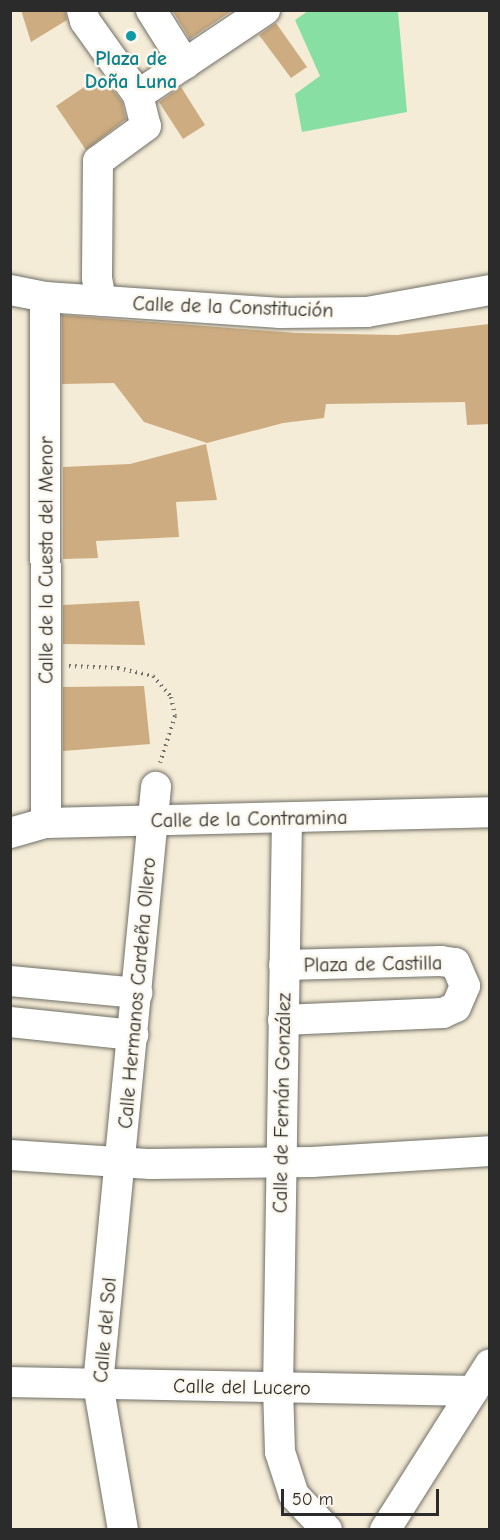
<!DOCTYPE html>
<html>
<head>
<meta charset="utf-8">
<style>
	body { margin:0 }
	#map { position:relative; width:500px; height:1540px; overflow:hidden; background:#f4ecd6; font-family:"Comic Neue",sans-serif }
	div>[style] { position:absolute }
	.green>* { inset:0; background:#88dfa3 }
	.building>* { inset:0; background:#cdac81 }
	.path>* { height:4px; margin-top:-2px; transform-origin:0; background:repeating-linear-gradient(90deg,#716f67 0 1.5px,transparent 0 6px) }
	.roads { filter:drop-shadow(0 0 2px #716f67) drop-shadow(0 0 2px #716f67) }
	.minor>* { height:30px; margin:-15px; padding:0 15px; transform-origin:15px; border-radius:15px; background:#fff }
	.dots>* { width:16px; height:16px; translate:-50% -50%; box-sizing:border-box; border:3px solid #fbf7ec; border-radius:50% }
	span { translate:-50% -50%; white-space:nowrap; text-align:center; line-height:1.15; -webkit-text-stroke:5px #fbf7ec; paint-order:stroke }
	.culture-label { font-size:20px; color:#0d838f; font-weight:700 }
	.street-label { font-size:20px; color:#2b2b2b }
	.frame { position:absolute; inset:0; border:12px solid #2b2b2b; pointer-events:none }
	.scale { position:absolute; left:281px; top:1489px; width:158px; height:27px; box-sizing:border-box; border:3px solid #2b2b2b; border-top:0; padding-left:8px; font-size:18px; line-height:21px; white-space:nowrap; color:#2b2b2b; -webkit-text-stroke:4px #fbf7ec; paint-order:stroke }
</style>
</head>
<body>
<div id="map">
	<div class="green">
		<div style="clip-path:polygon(308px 11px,398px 11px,407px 112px,302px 132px,295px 94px,320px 76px,295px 20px)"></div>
	</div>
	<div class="building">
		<div style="clip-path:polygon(21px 10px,65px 10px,67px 20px,31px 42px)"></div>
		<div style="clip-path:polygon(172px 10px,233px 10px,190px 39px)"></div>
		<div style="clip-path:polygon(276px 23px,307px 67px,291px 78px,259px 35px)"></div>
		<div style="clip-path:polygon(102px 75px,122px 102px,126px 119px,86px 150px,56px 106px)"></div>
		<div style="clip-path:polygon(181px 87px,205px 125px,183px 139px,159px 102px)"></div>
		<div style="clip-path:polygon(62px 315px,296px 333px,397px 335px,489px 324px,489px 424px,467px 425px,465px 402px,326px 404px,324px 418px,283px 423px,207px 443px,144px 422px,114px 383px,62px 384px)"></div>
		<div style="clip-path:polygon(206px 444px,217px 500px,176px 502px,179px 537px,96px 541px,98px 558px,63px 559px,63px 467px,130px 464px)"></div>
		<div style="clip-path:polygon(139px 601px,145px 645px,63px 644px,63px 605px)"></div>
		<div style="clip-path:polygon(144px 686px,150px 744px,63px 751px,63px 687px)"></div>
	</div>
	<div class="path">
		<div style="left:69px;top:666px;width:49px;rotate:2.3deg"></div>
		<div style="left:118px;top:668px;width:36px;rotate:13deg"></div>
		<div style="left:153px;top:676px;width:28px;rotate:49deg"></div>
		<div style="left:171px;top:697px;width:19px;rotate:78deg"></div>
		<div style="left:175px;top:716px;width:49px;rotate:107.7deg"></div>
	</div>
	<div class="roads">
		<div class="minor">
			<div style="left:82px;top:10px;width:11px;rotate:75deg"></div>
			<div style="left:85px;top:21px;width:91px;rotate:54.4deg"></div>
			<div style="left:138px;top:95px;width:32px;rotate:76deg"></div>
			<div style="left:146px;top:126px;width:59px;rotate:143.9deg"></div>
			<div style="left:98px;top:161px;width:117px;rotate:90.5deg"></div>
			<div style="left:97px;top:278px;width:23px;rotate:80deg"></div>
			<div style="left:151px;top:10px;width:64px;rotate:57.8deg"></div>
			<div style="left:138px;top:95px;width:153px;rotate:-33.8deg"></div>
			<div style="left:10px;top:290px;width:36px;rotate:11deg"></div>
			<div style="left:45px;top:297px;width:236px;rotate:3.9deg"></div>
			<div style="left:280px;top:313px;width:87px;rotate:-0.7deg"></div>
			<div style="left:367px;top:312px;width:125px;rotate:-10.1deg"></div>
			<div style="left:45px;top:297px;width:526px;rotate:89.89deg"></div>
			<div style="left:287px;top:818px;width:570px;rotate:90.9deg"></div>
			<div style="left:278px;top:1388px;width:64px;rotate:88.2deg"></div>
			<div style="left:280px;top:1452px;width:45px;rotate:72deg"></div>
			<div style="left:294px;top:1495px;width:48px;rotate:46.7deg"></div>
			<div style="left:10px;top:833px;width:37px;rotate:-16deg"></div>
			<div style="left:46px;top:823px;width:444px;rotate:-1.4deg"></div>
			<div style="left:10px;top:981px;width:128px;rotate:5.4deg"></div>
			<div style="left:283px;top:1020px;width:160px;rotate:-2.5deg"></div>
			<div style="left:443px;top:1013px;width:14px;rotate:-25deg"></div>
			<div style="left:456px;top:1007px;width:23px;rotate:-67deg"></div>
			<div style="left:465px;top:986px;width:25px;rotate:-113deg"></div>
			<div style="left:455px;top:963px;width:14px;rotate:-172deg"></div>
			<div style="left:441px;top:961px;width:157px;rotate:178.5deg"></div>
			<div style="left:10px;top:1022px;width:124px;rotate:6deg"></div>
			<div style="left:10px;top:1155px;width:141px;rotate:3.7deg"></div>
			<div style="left:151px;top:1164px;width:161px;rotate:-0.7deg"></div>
			<div style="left:312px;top:1162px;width:178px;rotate:-3.5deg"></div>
			<div style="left:10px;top:1382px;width:463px;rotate:1.1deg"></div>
			<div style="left:123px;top:1530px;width:148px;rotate:-99.7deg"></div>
			<div style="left:98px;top:1384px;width:600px;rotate:-84.45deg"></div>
			<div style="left:385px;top:1530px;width:196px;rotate:-57.7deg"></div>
		</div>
	</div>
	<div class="dots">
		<div style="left:131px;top:36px;background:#0f9aa8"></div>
	</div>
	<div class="culture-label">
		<span style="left:131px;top:70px">Plaza de<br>Doña Luna</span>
	</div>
	<div class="street-label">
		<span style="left:233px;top:307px;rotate:2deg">Calle de la Constitución</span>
		<span style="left:46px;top:560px;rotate:-90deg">Calle de la Cuesta del Menor</span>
		<span style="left:249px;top:819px;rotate:-1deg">Calle de la Contramina</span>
		<span style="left:373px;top:964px;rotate:-1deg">Plaza de Castilla</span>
		<span style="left:137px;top:993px;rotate:-85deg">Calle Hermanos Cardeña Ollero</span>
		<span style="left:282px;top:1103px;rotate:-89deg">Calle de Fernán González</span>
		<span style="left:105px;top:1330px;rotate:-85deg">Calle del Sol</span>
		<span style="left:242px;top:1387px;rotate:1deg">Calle del Lucero</span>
	</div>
	<div class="frame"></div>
	<div class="scale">50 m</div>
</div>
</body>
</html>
